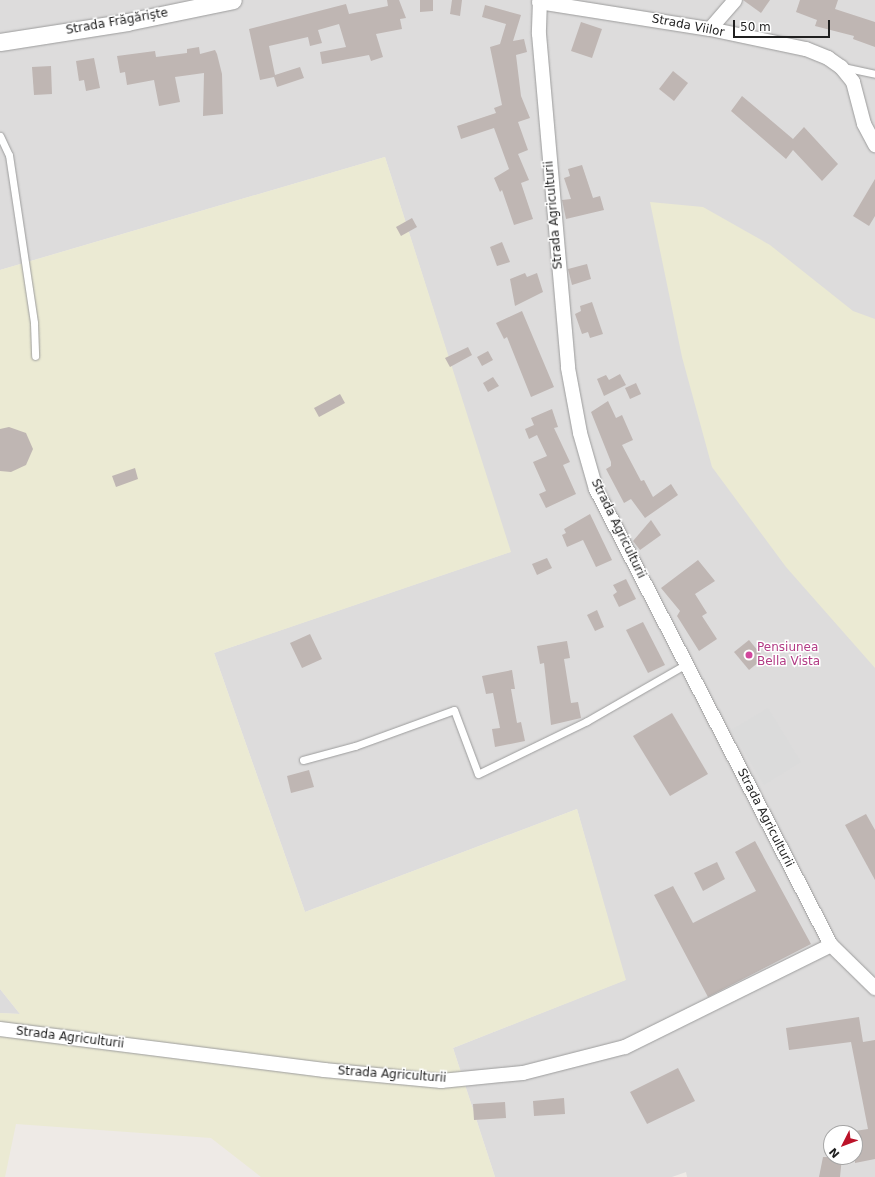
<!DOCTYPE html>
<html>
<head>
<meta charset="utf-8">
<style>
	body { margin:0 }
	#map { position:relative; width:875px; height:1177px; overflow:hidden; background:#eeeae6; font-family:"DejaVu Sans",sans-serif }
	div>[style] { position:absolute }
	.residential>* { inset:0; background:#dddcdc }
	.farmland>* { inset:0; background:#ebead3 }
	.parking>* { inset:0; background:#dbdbdb }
	.building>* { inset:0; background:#bfb6b3 }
	.roads { filter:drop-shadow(0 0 1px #9c9c9c) drop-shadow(0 0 1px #9c9c9c) }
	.service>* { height:7px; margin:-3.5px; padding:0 3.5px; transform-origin:3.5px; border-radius:3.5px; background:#fff }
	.minor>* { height:14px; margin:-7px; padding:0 7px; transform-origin:7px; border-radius:7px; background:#fff }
	.tertiary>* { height:17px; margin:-8.5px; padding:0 8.5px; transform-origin:8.5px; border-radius:8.5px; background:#fff }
	.dots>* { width:11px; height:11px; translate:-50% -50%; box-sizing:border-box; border:2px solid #fff; border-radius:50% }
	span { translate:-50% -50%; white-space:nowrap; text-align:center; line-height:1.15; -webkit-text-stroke:3px #fff; paint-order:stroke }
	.street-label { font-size:12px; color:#1f1f1f }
	.hotel-label { font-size:12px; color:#b23c85 }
	.left { translate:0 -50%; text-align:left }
	.north { position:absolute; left:823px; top:1125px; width:40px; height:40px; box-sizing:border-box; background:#fff; border:1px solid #a5a5a5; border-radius:50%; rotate:228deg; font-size:11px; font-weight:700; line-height:16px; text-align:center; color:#1f1f1f }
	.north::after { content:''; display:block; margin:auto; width:14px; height:18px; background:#bb1229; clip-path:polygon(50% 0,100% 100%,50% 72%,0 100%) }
	.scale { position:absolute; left:733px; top:20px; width:97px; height:18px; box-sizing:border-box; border:2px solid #1f1f1f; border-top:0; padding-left:5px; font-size:12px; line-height:14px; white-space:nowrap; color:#1f1f1f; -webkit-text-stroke:3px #fff; paint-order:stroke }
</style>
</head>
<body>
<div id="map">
	<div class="residential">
		<div style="clip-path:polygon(evenodd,0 0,875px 0,875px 1177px,687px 1177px,686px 1172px,672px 1177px,495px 1177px,453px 1048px,625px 980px,577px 809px,305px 912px,214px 653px,510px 552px,385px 157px,0 270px,0 0,831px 1133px,855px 1133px,855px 1157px,831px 1157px,831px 1133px)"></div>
		<div style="clip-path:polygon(0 989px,20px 1014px,0 1013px)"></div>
	</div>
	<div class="farmland">
		<div style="clip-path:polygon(385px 157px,511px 552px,214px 653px,305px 912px,577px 809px,626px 980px,453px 1048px,495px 1177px,261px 1177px,211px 1138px,16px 1124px,5px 1177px,0 1177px,0 1013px,20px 1014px,0 989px,0 270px)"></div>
		<div style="clip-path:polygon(650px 202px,703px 207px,770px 245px,853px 311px,875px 319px,875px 668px,786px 567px,712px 467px,682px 357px)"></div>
	</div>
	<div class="parking">
		<div style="clip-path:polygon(768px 708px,801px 762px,764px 785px,731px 730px)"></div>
	</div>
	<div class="building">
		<div style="clip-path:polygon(387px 0,399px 0,406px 18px,400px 19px,402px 29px,376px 34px,383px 57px,371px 61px,369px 55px,322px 64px,320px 52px,346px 47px,339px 24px,318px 30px,322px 43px,310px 46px,308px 37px,269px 46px,275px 75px,300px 67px,304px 78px,277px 87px,274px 77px,260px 80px,249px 29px,346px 4px,349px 14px,388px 6px)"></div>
		<div style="clip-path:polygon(420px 0,433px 0,433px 11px,420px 12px)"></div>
		<div style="clip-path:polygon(452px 0,462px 0,460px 16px,450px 14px)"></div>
		<div style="clip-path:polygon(743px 0,770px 0,761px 13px)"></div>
		<div style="clip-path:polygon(800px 0,838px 0,835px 9px,875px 22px,875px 47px,853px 39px,854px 36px,815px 26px,817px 20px,796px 12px)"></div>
		<div style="clip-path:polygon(485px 5px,521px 15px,513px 41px,524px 39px,527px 52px,516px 55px,521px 96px,530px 118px,518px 122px,528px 150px,518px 154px,529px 180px,521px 183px,533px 219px,514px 225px,502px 190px,500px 192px,494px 178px,509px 169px,494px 128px,461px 139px,457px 126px,496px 113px,494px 108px,502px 105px,490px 47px,500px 44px,506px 24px,482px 17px)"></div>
		<div style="clip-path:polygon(581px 22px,602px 29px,592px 58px,571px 51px)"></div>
		<div style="clip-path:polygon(199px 47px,200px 54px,215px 50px,217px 54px,222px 74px,223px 114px,203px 116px,204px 73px,175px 77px,180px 102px,159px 106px,154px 80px,127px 85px,125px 72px,120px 73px,117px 56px,155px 51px,156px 57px,187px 53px,187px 49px)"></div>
		<div style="clip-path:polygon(94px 58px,100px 88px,86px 91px,84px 80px,79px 81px,76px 61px)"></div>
		<div style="clip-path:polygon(51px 66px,52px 94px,34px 95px,32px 67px)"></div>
		<div style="clip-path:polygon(673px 71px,688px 83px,674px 101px,659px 89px)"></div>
		<div style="clip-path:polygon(742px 96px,793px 139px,804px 127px,838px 164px,822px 181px,793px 150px,786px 159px,731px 111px)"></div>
		<div style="clip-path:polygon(582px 165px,593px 198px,600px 196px,604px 210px,566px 219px,562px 200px,571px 199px,564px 178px,570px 176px,568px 169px)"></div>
		<div style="clip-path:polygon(875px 179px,875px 216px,869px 226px,853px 216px)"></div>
		<div style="clip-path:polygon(412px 218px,417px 227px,401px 236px,396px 227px)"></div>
		<div style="clip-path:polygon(502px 242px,510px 262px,497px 266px,490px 247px)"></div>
		<div style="clip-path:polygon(587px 264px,591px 279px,572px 285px,568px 269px)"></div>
		<div style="clip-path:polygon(525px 273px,527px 277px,537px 273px,543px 292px,515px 306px,510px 279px)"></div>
		<div style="clip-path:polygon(592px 302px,603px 334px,590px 338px,588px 332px,582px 334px,575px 314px,581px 311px,580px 306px)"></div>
		<div style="clip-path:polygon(522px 311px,554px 387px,531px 397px,507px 337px,504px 339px,496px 323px)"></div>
		<div style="clip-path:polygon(468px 347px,472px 355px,450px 367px,445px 358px)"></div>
		<div style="clip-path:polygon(488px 351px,493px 360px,482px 366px,477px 357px)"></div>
		<div style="clip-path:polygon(620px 374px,626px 385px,604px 396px,597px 379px,606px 375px,609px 380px)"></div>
		<div style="clip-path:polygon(493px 377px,499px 386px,488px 392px,483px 383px)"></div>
		<div style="clip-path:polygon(636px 383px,641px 394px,630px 399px,625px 388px)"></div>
		<div style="clip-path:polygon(340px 394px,345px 403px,319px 417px,314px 408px)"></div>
		<div style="clip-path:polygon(608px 401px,616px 418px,622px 415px,633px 440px,622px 445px,641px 481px,644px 480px,653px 497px,671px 484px,678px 495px,645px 518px,631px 499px,624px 503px,606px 469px,611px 466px,611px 462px,591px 412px)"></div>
		<div style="clip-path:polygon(552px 409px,558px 427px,554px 428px,570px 462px,563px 465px,576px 494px,546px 508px,539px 494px,546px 491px,533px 462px,547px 456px,537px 435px,529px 439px,525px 429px,534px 425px,531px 418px)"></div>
		<div style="clip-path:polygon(9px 427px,26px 433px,33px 449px,26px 465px,11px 472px,0 471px,0 429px)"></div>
		<div style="clip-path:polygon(135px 468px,138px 479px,116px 487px,112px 476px)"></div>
		<div style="clip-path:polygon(590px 514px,612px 560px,596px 567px,583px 540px,567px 547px,562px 535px,566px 533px,564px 529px)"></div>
		<div style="clip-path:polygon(651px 520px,661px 535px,640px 550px,633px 541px)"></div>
		<div style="clip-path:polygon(547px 558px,552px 568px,537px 575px,532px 564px)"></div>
		<div style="clip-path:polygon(698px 560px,715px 581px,695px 594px,707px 613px,702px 616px,717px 639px,699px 651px,677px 616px,680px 611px,661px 588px)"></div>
		<div style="clip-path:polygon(626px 579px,636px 599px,619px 607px,613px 595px,617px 592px,613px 585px)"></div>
		<div style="clip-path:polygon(597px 610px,604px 627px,595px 631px,587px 615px)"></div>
		<div style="clip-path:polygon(643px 622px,665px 665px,648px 673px,626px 630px)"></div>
		<div style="clip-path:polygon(310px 634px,322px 659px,302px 668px,290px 643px)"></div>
		<div style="clip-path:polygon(749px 640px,764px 658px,749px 670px,734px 652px)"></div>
		<div style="clip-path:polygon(567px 641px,570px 658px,564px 659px,571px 703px,578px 702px,581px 718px,551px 725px,544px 663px,540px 664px,537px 646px)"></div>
		<div style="clip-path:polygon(512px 670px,515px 689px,511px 689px,517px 723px,521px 722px,525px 741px,495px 747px,492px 729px,500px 728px,493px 693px,486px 694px,482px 676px)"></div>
		<div style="clip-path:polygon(672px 713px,708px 774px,670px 796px,633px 736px)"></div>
		<div style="clip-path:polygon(309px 770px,314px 787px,291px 793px,287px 776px)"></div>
		<div style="clip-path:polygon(866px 814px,875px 830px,875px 880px,845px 825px)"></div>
		<div style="clip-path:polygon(755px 841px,811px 944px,708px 997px,654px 895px,673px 886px,693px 923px,756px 891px,735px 852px)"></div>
		<div style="clip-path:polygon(717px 862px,725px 879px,703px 891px,694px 873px)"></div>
		<div style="clip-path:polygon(859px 1017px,863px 1042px,875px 1040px,875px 1159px,855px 1163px,855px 1131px,868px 1129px,851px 1042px,789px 1050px,786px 1028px)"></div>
		<div style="clip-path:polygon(678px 1068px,695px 1101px,647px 1124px,630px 1092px)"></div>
		<div style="clip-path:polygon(564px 1098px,565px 1114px,534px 1116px,533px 1101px)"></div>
		<div style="clip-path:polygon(505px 1102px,506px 1118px,474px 1120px,473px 1104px)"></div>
		<div style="clip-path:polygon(823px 1157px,842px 1157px,840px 1177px,819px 1177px)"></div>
	</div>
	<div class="roads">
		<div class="service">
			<div style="left:843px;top:67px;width:33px;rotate:12deg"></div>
			<div style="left:0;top:136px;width:21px;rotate:65deg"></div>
			<div style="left:9px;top:155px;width:170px;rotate:81.5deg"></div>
			<div style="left:34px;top:323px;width:33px;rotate:88deg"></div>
			<div style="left:303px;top:760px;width:54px;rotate:-15.1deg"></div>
			<div style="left:355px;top:746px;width:105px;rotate:-20deg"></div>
			<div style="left:454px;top:710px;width:68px;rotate:69.4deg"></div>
			<div style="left:478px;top:774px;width:121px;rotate:-25.9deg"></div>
			<div style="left:587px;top:721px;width:114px;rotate:-29.9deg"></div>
		</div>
		<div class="minor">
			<div style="left:540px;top:0;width:34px;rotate:92deg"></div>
			<div style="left:539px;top:34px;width:335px;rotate:85deg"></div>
			<div style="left:568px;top:368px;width:66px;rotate:79.5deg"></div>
			<div style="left:580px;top:433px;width:58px;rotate:74.1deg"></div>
			<div style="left:596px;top:489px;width:513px;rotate:62.74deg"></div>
			<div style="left:831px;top:945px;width:62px;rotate:44.3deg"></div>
			<div style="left:539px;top:2px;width:173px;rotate:9deg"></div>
			<div style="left:710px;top:29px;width:98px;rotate:11.8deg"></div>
			<div style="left:806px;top:49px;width:24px;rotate:22deg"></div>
			<div style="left:828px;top:58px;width:16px;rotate:35deg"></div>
			<div style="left:841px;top:67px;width:19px;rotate:51deg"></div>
			<div style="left:853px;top:82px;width:43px;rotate:75.3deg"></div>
			<div style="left:864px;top:124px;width:24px;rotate:62deg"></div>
			<div style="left:710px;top:29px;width:38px;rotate:-49deg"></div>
			<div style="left:0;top:1029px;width:327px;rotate:7.2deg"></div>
			<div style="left:324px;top:1070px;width:118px;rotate:5.4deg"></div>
			<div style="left:441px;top:1081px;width:82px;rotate:-5.6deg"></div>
			<div style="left:523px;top:1073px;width:105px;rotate:-14.3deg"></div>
			<div style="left:625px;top:1047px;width:230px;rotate:-26.3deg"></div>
		</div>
		<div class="tertiary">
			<div style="left:0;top:42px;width:129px;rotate:-8.9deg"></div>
			<div style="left:127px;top:22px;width:108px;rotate:-11.7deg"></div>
		</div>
	</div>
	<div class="dots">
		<div style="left:749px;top:655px;background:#d1479c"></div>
	</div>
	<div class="street-label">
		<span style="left:117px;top:22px;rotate:-10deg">Strada Frăgăriște</span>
		<span style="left:688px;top:26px;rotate:11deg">Strada Viilor</span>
		<span style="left:554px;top:215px;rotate:-95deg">Strada Agriculturii</span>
		<span style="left:618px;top:529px;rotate:64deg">Strada Agriculturii</span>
		<span style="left:765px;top:818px;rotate:63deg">Strada Agriculturii</span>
		<span style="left:70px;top:1038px;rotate:7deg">Strada Agriculturii</span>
		<span style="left:392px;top:1075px;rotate:4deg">Strada Agriculturii</span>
	</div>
	<div class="hotel-label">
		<span class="left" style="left:757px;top:655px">Pensiunea<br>Bella Vista</span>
	</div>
	<div class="north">N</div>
	<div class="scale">50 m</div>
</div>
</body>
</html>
